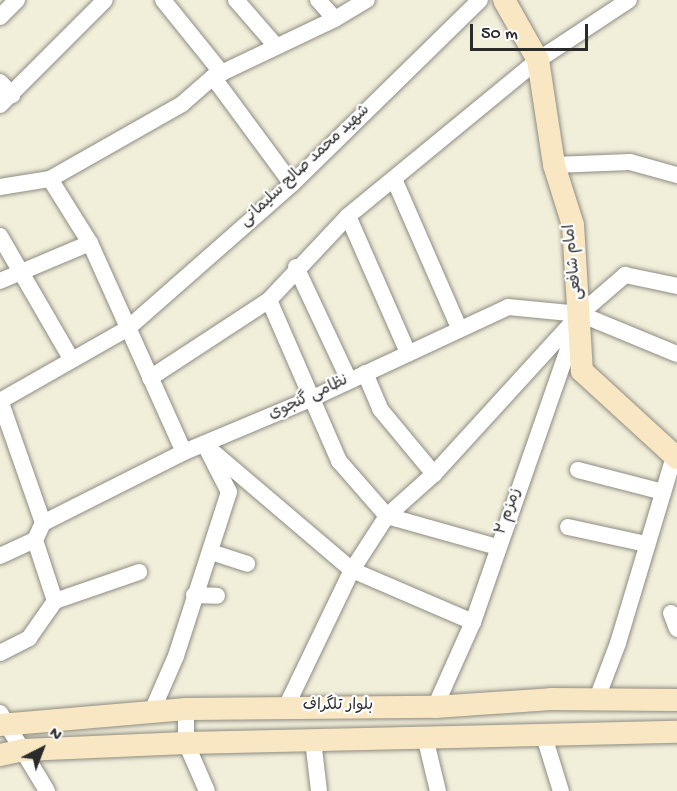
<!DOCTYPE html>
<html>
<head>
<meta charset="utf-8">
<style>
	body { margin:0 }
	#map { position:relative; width:677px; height:791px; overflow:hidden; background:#f1eeda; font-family:"Gochi Hand","Playpen Sans Arabic",sans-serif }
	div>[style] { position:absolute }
	.roads { filter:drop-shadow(0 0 2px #8e8c82) drop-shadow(0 0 2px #8e8c82) }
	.street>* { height:16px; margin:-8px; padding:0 8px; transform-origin:8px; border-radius:8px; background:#fff }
	.secondary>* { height:22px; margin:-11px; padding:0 11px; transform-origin:11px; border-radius:11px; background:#f9e7c3 }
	span { translate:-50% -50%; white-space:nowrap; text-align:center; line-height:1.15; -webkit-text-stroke:4.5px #fff; paint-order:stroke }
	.street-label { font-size:16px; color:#2b2b2b }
	.north { position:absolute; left:12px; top:719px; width:60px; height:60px; -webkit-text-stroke:4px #fff; paint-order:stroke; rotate:42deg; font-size:16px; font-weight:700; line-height:24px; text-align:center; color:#2b2b2b }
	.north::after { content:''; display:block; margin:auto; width:21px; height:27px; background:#2b2b2b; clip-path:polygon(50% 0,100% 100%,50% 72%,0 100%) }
	.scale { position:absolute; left:470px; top:24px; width:118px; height:27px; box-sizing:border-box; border:3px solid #2b2b2b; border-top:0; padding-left:8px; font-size:18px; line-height:21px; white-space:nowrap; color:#2b2b2b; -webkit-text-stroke:4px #fff; paint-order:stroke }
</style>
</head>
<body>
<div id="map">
	<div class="roads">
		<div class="street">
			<div style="left:163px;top:0;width:94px;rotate:51.1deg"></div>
			<div style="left:236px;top:0;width:61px;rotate:49deg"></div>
			<div style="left:318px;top:0;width:25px;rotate:48deg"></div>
			<div style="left:0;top:17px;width:24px;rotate:-45deg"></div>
			<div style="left:213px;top:77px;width:133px;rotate:53.6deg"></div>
			<div style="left:0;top:82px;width:18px;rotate:47deg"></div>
			<div style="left:0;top:105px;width:148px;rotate:-45deg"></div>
			<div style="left:554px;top:165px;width:76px;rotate:-2.3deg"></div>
			<div style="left:630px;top:162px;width:49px;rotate:15.5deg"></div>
			<div style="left:50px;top:179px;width:75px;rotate:58deg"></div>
			<div style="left:90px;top:243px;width:229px;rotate:65.8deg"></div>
			<div style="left:394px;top:179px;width:163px;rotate:66.4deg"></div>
			<div style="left:0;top:187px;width:51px;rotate:-9.1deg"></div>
			<div style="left:50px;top:179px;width:152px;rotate:-29.6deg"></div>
			<div style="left:182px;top:104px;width:41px;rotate:-41.1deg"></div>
			<div style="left:213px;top:77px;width:135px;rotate:-25.4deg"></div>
			<div style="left:335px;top:19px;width:37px;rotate:-31deg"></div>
			<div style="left:348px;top:216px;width:150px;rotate:66.3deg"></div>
			<div style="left:0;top:236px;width:143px;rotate:59.9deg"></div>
			<div style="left:296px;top:267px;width:125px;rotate:64.9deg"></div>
			<div style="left:0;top:281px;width:98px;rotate:-22.9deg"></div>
			<div style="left:269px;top:300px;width:176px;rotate:66.5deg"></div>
			<div style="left:339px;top:461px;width:73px;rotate:48.9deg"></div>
			<div style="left:387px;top:516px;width:114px;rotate:15.7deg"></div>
			<div style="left:580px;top:314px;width:105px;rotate:22.4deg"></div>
			<div style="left:365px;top:373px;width:39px;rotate:67deg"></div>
			<div style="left:380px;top:409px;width:85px;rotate:50.3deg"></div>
			<div style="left:150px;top:378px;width:142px;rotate:-33.2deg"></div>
			<div style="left:269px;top:300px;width:115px;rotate:-46.8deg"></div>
			<div style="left:348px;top:216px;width:246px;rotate:-39.4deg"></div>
			<div style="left:538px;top:60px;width:109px;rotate:-33.4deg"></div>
			<div style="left:0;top:400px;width:130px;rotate:70.7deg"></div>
			<div style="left:0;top:401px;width:146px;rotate:-29.6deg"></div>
			<div style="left:127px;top:329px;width:220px;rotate:-41.3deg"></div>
			<div style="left:292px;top:184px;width:263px;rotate:-44.4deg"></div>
			<div style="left:205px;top:445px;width:193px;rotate:40.4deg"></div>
			<div style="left:352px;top:570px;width:132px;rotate:23.3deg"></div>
			<div style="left:578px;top:470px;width:88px;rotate:14.5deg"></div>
			<div style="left:568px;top:527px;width:80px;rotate:12.3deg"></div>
			<div style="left:211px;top:552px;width:38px;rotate:18deg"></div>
			<div style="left:0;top:556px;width:38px;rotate:-25deg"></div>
			<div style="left:35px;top:540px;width:19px;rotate:-65deg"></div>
			<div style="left:43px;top:523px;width:158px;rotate:-26.7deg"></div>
			<div style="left:184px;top:452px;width:140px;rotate:-22.7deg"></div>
			<div style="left:313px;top:398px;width:215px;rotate:-25deg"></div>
			<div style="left:508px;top:307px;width:72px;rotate:5.6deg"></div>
			<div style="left:580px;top:314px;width:60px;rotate:-40.9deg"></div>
			<div style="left:625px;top:275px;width:53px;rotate:11.9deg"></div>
			<div style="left:194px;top:595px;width:23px;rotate:2deg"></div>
			<div style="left:55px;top:601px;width:89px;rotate:-19deg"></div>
			<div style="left:671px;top:613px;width:17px;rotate:69deg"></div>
			<div style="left:0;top:653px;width:33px;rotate:-27deg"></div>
			<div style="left:29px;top:638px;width:45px;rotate:-54.9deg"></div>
			<div style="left:55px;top:601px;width:64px;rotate:-108.2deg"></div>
			<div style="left:596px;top:701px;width:62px;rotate:-69.2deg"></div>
			<div style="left:618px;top:643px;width:195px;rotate:-73.3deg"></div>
			<div style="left:286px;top:707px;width:152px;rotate:-64.3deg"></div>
			<div style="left:352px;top:570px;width:64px;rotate:-57.1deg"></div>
			<div style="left:387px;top:516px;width:63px;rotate:-41.8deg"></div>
			<div style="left:434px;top:474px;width:217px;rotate:-47.6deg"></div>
			<div style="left:435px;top:707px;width:93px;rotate:-65.9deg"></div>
			<div style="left:473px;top:622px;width:313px;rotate:-70.8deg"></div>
			<div style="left:186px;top:709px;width:34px;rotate:90deg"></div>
			<div style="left:186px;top:743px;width:52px;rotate:66.4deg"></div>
			<div style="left:152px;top:711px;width:60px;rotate:-66.4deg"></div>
			<div style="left:176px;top:656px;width:172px;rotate:-72.1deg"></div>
			<div style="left:229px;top:492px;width:46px;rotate:-117.1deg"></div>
			<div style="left:0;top:713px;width:91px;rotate:58.9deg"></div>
			<div style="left:543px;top:733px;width:61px;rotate:72.8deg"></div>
			<div style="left:425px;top:737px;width:56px;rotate:76.5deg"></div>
			<div style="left:313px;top:740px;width:51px;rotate:83.3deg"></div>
		</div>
		<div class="secondary">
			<div style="left:504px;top:0;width:69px;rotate:60.5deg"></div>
			<div style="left:538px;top:60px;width:106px;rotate:81.3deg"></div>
			<div style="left:554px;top:165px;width:63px;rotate:72.4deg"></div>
			<div style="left:573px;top:225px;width:146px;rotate:86.5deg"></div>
			<div style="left:582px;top:371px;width:129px;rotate:42.5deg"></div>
			<div style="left:0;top:725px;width:187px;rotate:-4.9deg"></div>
			<div style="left:186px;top:709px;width:249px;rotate:-0.5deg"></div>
			<div style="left:435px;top:707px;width:116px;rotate:-3.9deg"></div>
			<div style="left:551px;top:699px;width:126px;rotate:0.5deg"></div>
			<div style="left:0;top:755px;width:25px;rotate:-12deg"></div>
			<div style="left:24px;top:750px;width:162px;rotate:-2.5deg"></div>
			<div style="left:186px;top:743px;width:491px;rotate:-1.3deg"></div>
		</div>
	</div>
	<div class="street-label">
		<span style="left:306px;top:167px;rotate:-43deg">شهید محمد صالح سلیمانی</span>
		<span style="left:575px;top:262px;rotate:-96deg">امام شافعی</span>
		<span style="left:309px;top:399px;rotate:-25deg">نظامی گنجوی</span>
		<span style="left:510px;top:512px;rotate:-70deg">زمزم ۲</span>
		<span style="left:338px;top:707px">بلوار تلگراف</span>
	</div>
	<div class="north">N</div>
	<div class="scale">50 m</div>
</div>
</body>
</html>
